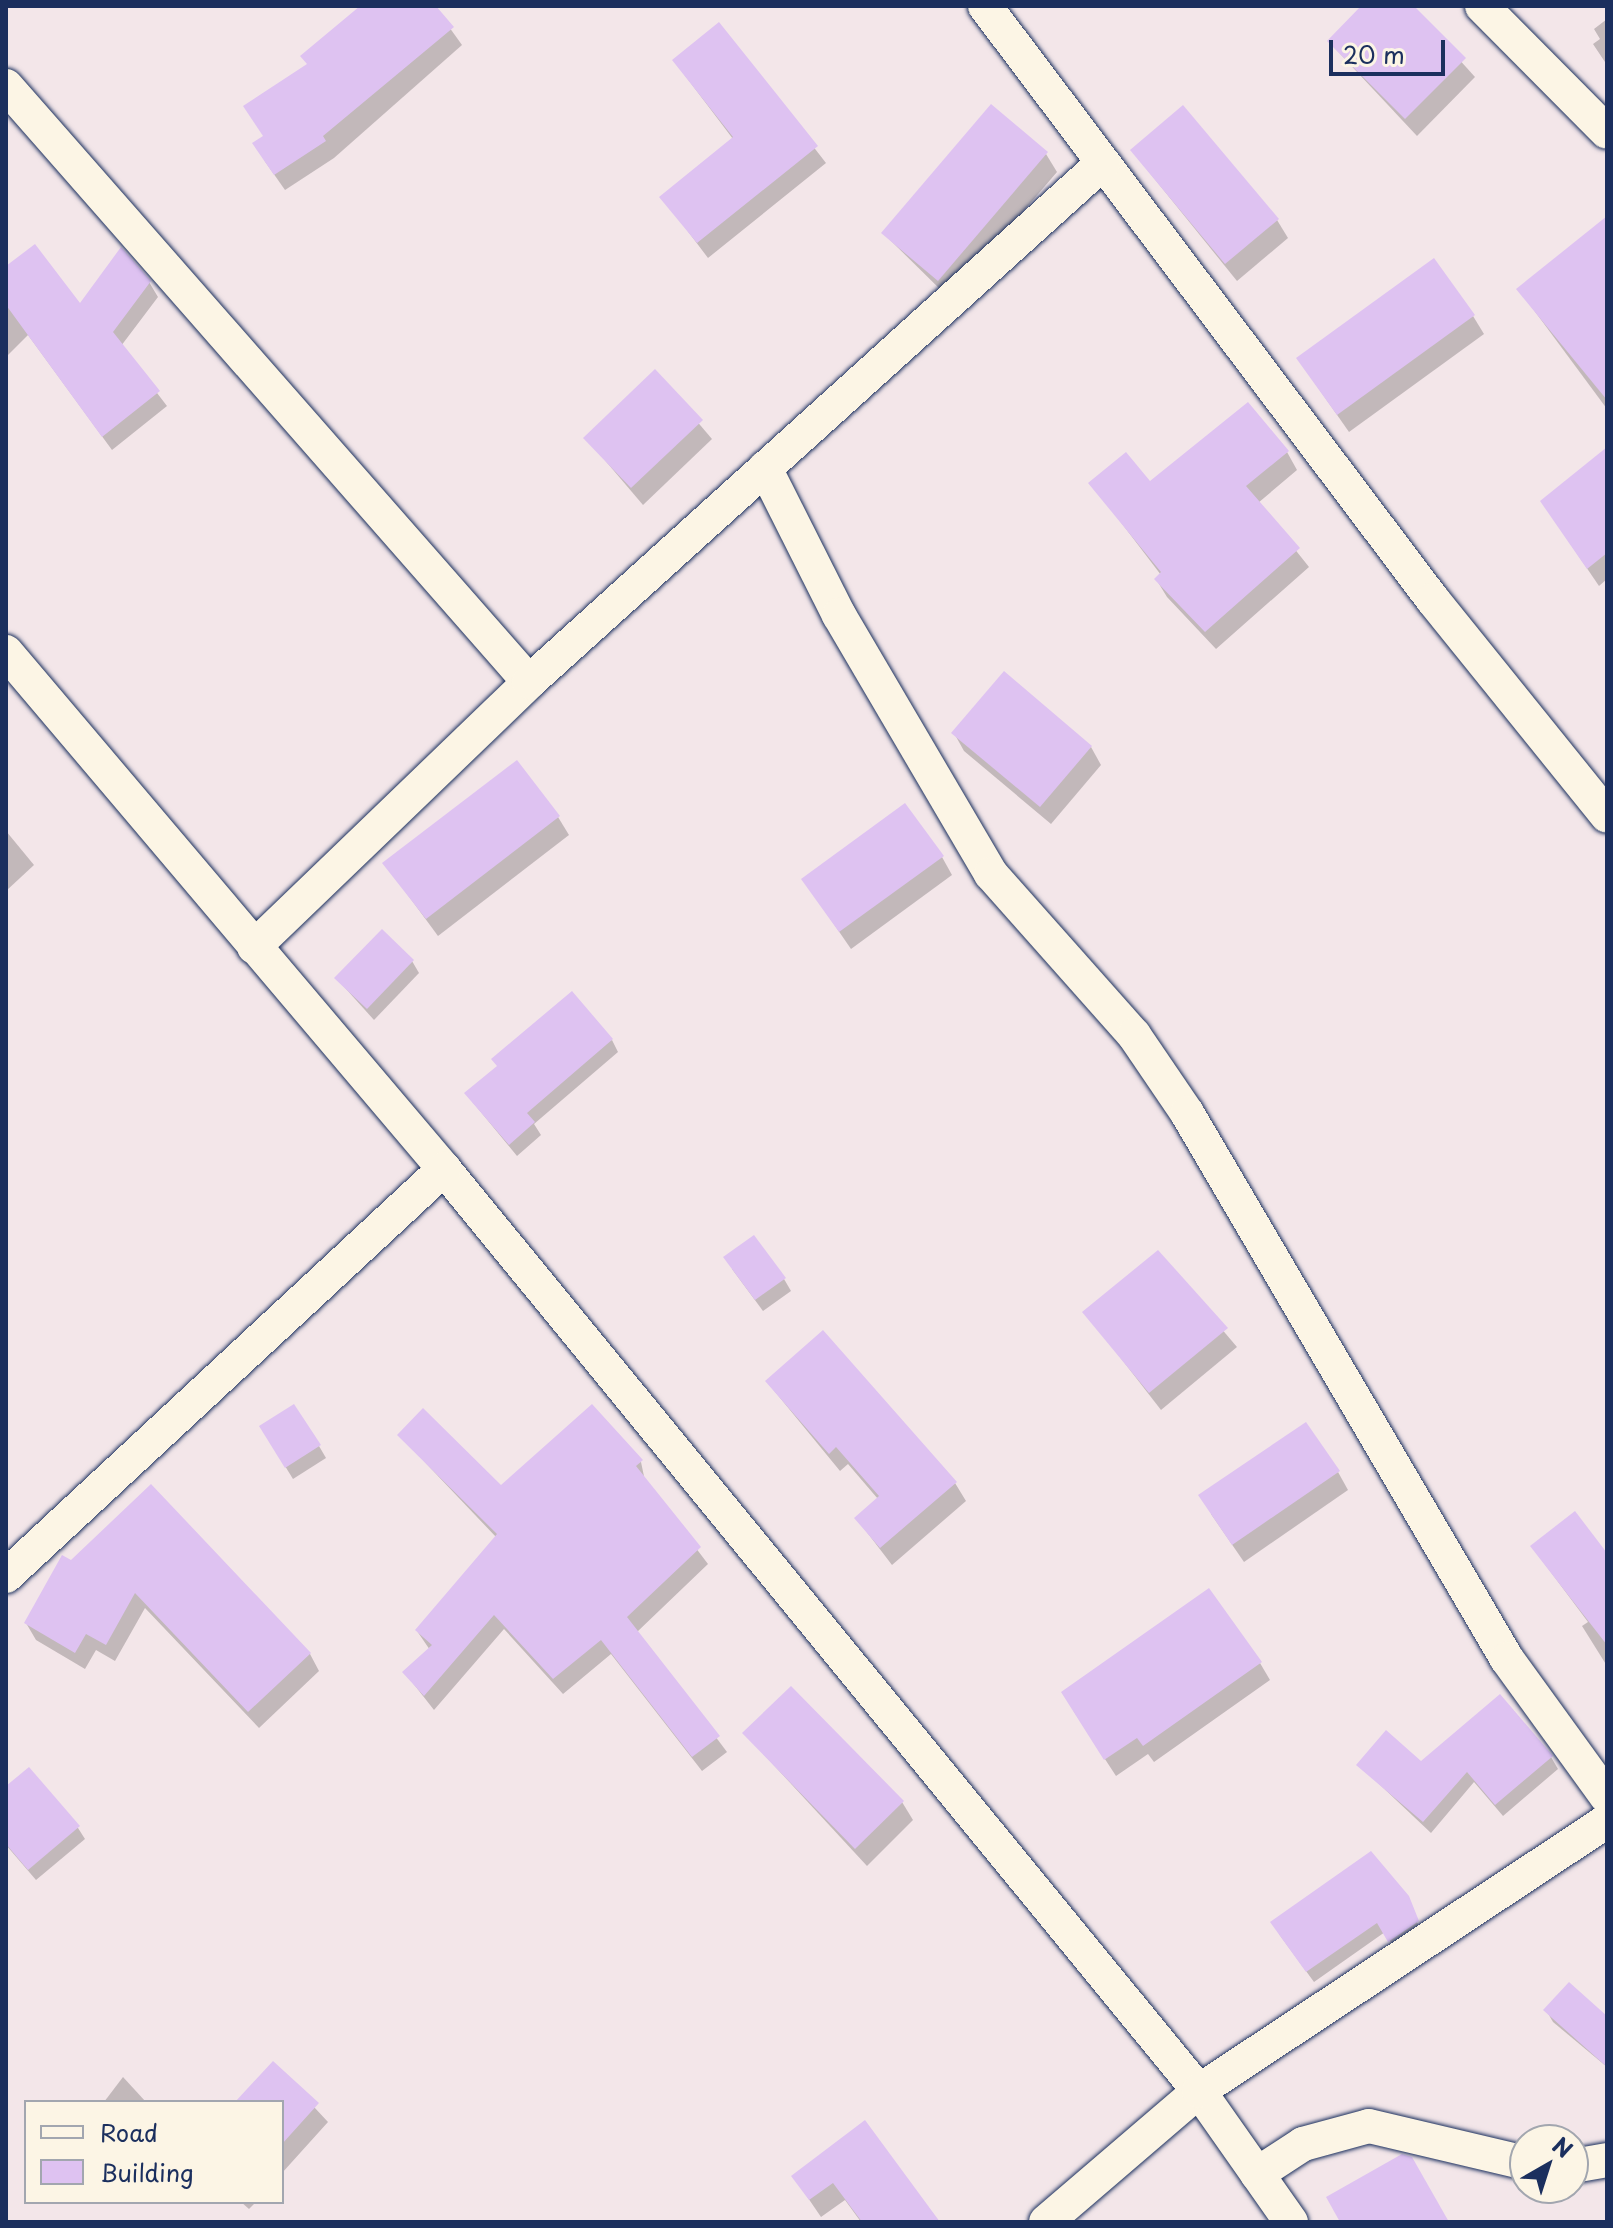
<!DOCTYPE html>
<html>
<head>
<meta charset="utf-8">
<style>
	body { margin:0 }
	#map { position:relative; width:1613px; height:2228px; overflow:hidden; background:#f3e6e9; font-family:"Playpen Sans",sans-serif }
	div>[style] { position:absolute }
	.shadow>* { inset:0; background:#0003 }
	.building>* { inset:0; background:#dec2f1 }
	.roads { filter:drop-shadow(0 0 2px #1b2f5e) drop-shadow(0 0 2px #1b2f5e) }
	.street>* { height:34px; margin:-17px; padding:0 17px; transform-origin:17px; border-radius:17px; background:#fcf5e5 }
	span { translate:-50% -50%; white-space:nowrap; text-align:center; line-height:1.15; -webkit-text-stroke:8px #fcf5e5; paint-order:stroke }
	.frame { position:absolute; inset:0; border:8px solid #1b2f5e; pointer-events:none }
	.legend { position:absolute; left:24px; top:2100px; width:260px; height:104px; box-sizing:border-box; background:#fcf5e5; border:2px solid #a2a6af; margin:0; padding:10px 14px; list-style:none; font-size:24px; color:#1b2f5e }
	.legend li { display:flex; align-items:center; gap:16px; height:40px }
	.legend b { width:40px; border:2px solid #a2a6af }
	.north { position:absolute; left:1509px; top:2124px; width:80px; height:80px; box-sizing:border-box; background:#fcf5e5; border:2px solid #a2a6af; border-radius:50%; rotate:39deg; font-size:22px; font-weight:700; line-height:32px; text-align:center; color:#1b2f5e }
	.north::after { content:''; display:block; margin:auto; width:28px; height:36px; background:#1b2f5e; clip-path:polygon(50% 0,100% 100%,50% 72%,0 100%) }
	.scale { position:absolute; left:1329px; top:40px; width:116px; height:36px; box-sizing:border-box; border:4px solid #1b2f5e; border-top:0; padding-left:10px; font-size:24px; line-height:28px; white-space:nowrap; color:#1b2f5e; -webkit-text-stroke:6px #fcf5e5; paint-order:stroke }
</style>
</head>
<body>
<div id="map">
	<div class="shadow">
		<div style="clip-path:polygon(363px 6px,434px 6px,462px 45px,334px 158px,285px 190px,264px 160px,264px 137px)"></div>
		<div style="clip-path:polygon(1364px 6px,1411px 6px,1475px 77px,1417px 136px,1329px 42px)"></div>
		<div style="clip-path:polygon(1607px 19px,1607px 65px,1593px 44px,1600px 39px,1594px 29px)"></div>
		<div style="clip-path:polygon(719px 25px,826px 163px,708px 258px,662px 197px,733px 139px,674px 61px)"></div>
		<div style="clip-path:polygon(1132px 151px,1277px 220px,1288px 238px,1237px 281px)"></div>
		<div style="clip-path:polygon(1046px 154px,1057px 172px,949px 298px,883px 233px)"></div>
		<div style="clip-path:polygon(1607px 218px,1607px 409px,1519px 290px)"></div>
		<div style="clip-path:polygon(6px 269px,80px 307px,149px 282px,158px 297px,121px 346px,167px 406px,112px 450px,28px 335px,6px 357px)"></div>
		<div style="clip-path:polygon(1473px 316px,1484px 334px,1349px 432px,1298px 359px)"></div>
		<div style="clip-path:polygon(655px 372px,712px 439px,643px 505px,586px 438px)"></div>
		<div style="clip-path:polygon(1607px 450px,1607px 579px,1599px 586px,1542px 502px)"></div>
		<div style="clip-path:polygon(1287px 452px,1297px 470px,1258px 503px,1309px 567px,1216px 649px,1167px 597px,1156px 579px,1161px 575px,1091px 483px,1150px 484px)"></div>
		<div style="clip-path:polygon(954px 733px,1091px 747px,1101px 765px,1051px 824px,964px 751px)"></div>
		<div style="clip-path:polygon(558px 817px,569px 835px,438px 936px,385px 864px)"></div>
		<div style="clip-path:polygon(6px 831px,34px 865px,6px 891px)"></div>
		<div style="clip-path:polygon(942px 857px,952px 875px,851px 949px,803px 879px)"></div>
		<div style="clip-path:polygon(412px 961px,419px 973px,374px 1020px,337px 979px)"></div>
		<div style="clip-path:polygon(612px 1040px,618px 1052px,534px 1124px,541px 1135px,517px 1156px,466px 1094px)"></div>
		<div style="clip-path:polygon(1157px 1253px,1237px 1347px,1161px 1410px,1085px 1312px)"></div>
		<div style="clip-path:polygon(732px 1269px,784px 1279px,791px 1291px,763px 1311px)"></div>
		<div style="clip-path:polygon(767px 1382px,955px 1483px,966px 1501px,892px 1565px,856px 1518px,878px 1499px,848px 1464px,840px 1471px)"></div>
		<div style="clip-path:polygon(261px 1427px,319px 1446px,326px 1458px,293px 1479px)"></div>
		<div style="clip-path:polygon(399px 1435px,501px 1488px,641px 1462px,645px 1481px,708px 1564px,637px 1632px,727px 1752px,702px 1771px,611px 1654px,563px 1694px,504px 1629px,434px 1710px,405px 1673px,430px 1650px,417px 1631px,496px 1537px)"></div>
		<div style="clip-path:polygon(1338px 1472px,1348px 1490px,1244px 1562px,1211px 1514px)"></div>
		<div style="clip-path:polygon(1532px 1547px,1607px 1556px,1607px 1666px,1582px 1626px,1588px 1622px)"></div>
		<div style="clip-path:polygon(63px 1558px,310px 1654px,319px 1671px,259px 1728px,145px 1608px,115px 1661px,96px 1650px,85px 1669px,36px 1640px,26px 1623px)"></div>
		<div style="clip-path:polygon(1260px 1663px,1270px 1680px,1154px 1762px,1148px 1754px,1116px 1776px,1073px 1710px)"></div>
		<div style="clip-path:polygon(745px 1734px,902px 1802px,913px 1820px,867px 1866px)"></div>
		<div style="clip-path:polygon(1551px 1757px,1558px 1769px,1503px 1816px,1474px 1782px,1431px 1833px,1359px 1765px)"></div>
		<div style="clip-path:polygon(6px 1789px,78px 1828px,85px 1839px,36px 1880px,6px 1845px)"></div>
		<div style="clip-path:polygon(1371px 1853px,1424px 1933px,1396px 1952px,1385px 1932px,1314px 1982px,1279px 1934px)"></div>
		<div style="clip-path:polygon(1546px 2010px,1607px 2019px,1607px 2067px,1553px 2022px)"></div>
		<div style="clip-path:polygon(273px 2063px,328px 2122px,282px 2173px,282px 2102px,238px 2102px)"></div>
		<div style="clip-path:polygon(123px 2077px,146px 2102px,104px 2102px)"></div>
		<div style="clip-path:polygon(865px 2123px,938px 2222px,861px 2222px,845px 2200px,821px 2217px,793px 2176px)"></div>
		<div style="clip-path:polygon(241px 2202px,256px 2202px,249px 2209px)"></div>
	</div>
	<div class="building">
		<div style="clip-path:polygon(360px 6px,436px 6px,454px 27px,323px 136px,326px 141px,274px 175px,252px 143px,263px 136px,243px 106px,307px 64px,300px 56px)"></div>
		<div style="clip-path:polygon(1361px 6px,1414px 6px,1466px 58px,1405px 119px,1327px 41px)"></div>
		<div style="clip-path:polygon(719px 22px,818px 146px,697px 243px,659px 197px,733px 137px,672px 60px)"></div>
		<div style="clip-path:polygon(991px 104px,1048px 152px,938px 281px,881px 233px)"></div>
		<div style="clip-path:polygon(1183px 105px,1279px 219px,1225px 264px,1130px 150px)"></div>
		<div style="clip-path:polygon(1607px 216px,1607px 400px,1516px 289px)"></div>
		<div style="clip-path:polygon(35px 244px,80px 303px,121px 247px,151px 281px,113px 332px,160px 391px,102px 437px,6px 305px,6px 266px)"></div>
		<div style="clip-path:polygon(1434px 258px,1475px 315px,1337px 415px,1296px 358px)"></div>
		<div style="clip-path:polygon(655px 369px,703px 420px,631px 488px,583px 438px)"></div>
		<div style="clip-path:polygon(1248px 402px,1289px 451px,1246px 486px,1300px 548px,1205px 632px,1154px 579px,1161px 572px,1088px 483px,1126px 452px,1150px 481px)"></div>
		<div style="clip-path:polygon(1607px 447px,1607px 553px,1587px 569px,1540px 501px)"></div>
		<div style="clip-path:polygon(1004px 671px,1092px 746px,1040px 807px,951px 733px)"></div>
		<div style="clip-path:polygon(517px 760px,560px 816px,426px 919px,382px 863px)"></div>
		<div style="clip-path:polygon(905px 803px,944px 856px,839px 932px,801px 879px)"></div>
		<div style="clip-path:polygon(382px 929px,414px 960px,367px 1009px,334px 978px)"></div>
		<div style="clip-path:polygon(572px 991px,613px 1039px,527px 1113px,535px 1122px,509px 1145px,464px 1093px,497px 1066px,491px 1059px)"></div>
		<div style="clip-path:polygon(754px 1235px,786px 1278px,755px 1300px,723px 1257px)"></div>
		<div style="clip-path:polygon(1158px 1250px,1228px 1328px,1149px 1393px,1082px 1312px)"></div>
		<div style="clip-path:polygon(823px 1330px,957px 1482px,880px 1548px,854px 1518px,879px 1496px,836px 1447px,829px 1454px,765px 1381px)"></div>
		<div style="clip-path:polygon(294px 1404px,321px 1445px,285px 1468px,259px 1426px)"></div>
		<div style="clip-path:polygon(592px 1404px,643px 1460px,636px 1466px,701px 1547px,627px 1617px,720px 1736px,692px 1757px,601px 1640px,553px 1679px,494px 1615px,424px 1696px,402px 1672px,432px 1645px,415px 1630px,497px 1534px,397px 1435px,423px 1408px,501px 1485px)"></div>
		<div style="clip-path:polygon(1306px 1422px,1340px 1471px,1232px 1545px,1198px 1495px)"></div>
		<div style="clip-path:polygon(151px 1484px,311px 1653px,248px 1712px,135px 1593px,106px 1645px,86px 1634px,75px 1653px,24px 1623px,62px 1555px,71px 1560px)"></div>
		<div style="clip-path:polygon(1575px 1511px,1607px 1553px,1607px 1645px,1530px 1546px)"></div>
		<div style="clip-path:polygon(1209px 1588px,1262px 1662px,1143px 1746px,1137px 1738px,1104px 1760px,1061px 1692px)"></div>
		<div style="clip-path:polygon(791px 1686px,904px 1801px,855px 1849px,742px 1733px)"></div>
		<div style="clip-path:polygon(1500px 1694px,1553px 1756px,1495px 1805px,1467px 1772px,1423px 1822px,1356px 1765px,1386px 1730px,1421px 1761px)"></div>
		<div style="clip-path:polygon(29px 1767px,80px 1826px,28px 1870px,6px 1844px,6px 1786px)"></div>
		<div style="clip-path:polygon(1371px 1851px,1409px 1896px,1419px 1921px,1388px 1942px,1377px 1923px,1306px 1972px,1270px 1922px)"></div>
		<div style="clip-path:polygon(1569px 1982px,1607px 2016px,1607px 2067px,1543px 2010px)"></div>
		<div style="clip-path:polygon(273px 2061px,319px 2103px,282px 2144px,282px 2102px,235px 2102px)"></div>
		<div style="clip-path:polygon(865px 2120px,940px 2222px,862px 2222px,833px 2183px,809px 2200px,791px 2176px)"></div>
		<div style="clip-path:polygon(1402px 2154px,1412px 2157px,1449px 2222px,1340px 2222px,1326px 2197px)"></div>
	</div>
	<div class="roads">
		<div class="street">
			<div style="left:985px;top:6px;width:744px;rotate:52.98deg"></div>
			<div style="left:1433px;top:600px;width:277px;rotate:51.1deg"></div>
			<div style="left:1482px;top:6px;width:177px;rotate:45.2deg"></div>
			<div style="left:6px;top:86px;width:793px;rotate:48.73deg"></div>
			<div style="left:765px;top:468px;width:165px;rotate:63.3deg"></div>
			<div style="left:839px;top:615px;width:300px;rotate:59.6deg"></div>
			<div style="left:991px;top:874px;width:215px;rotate:48.4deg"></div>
			<div style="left:1134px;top:1035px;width:94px;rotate:55.8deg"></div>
			<div style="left:1187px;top:1113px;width:633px;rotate:59.63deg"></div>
			<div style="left:1507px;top:1659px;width:170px;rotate:54.1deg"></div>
			<div style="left:6px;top:652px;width:678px;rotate:49.73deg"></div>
			<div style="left:444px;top:1169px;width:1192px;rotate:50.69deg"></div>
			<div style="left:1199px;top:2091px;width:160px;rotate:54.9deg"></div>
			<div style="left:254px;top:947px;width:382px;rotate:-43.9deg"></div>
			<div style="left:529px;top:682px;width:774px;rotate:-42.12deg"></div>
			<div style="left:6px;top:1576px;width:598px;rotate:-42.9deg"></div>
			<div style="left:1573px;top:2166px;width:35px;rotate:-10deg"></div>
			<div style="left:1257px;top:2174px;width:55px;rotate:-33.1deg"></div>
			<div style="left:1303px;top:2144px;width:68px;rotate:-15.3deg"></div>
			<div style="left:1369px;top:2126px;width:160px;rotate:13.3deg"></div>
			<div style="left:1046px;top:2222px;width:201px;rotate:-40.6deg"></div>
			<div style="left:1199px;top:2091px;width:489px;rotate:-33.5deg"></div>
		</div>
	</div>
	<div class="frame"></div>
	<ul class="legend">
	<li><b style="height:10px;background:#fcf5e5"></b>Road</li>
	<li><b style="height:22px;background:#dec2f1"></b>Building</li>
	</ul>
	<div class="north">N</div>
	<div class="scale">20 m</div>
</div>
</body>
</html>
